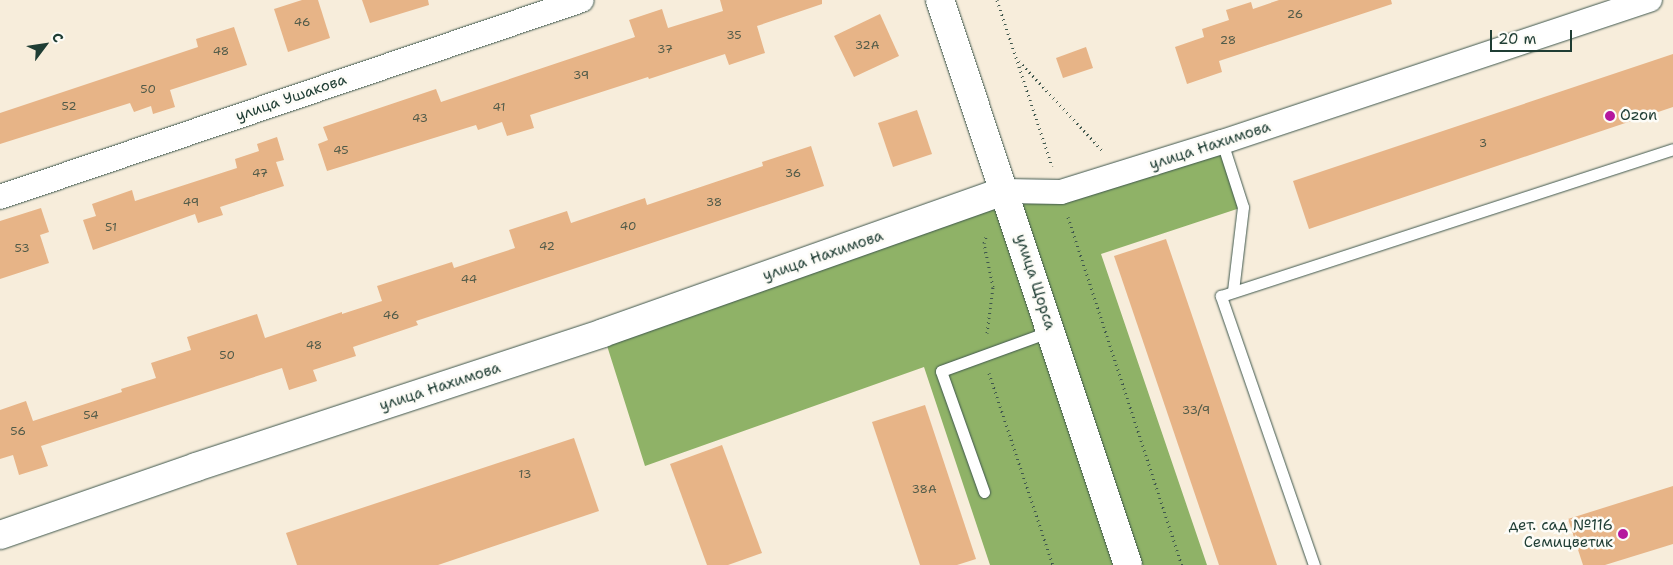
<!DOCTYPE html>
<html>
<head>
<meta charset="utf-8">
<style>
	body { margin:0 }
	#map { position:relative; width:1673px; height:565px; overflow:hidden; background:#f7eddb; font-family:"Shantell Sans",sans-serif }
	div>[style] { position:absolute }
	.forest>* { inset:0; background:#8fb267 }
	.building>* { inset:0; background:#e7b487 }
	.path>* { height:3px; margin-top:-1.5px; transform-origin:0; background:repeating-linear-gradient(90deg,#3f574d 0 1px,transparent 0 5px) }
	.roads { filter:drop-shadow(0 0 1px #3f574d) drop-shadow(0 0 1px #3f574d) }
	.service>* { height:11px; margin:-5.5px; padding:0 5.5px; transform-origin:5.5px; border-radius:5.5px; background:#fff }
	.minor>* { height:24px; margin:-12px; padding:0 12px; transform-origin:12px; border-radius:12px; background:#fff }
	.tertiary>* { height:28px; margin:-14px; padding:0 14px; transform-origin:14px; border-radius:14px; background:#fff }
	.dots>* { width:14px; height:14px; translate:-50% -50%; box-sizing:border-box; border:2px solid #fdfcf7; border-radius:50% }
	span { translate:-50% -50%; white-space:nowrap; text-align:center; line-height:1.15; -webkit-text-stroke:5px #fdfcf7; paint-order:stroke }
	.number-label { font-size:12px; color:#515b49 }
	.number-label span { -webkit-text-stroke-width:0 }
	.street-label { font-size:15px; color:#1f3d34 }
	.poi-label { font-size:15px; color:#1f3d34 }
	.left { translate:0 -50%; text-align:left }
	.right { translate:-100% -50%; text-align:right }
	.north { position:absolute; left:20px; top:20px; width:50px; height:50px; -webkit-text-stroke:4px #fdfcf7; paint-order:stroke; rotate:59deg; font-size:14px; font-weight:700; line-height:20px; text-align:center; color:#1f3d34 }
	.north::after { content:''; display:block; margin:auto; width:18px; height:22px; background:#1f3d34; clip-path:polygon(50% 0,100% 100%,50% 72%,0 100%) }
	.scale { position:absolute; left:1490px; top:30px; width:82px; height:22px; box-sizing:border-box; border:2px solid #1f3d34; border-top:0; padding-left:6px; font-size:15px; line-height:18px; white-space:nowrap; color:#1f3d34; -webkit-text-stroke:4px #fdfcf7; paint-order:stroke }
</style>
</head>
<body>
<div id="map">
	<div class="forest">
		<div style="clip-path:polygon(1222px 142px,1243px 207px,1101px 254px,1207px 565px,990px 565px,924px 367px,645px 466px,603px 333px,1005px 191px,1061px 192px)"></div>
	</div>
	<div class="building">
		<div style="clip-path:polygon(302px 0,318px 0,330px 38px,288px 52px,274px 9px)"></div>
		<div style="clip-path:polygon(362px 0,428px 0,429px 5px,370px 23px)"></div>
		<div style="clip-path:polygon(720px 0,822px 0,822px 4px,757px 26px,765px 53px,729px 65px,725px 54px,649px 79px,648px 77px,530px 115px,534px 128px,507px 136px,502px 122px,478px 130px,476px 125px,327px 171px,318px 144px,328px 140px,323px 127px,436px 89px,441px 102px,635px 37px,629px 20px,662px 9px,668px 28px,723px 11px)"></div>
		<div style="clip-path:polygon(1279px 0,1391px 0,1392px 4px,1219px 61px,1222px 72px,1187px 84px,1175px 47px,1204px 37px,1202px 29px,1229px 20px,1226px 10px,1251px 2px,1253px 9px)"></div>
		<div style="clip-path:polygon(880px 14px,899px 56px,854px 77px,834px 36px)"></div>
		<div style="clip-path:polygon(234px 27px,247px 65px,170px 90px,175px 107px,153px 114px,151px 106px,134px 112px,130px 103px,0 144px,0 113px,198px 47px,196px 39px)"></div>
		<div style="clip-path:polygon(1086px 47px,1093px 68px,1063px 78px,1056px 58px)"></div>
		<div style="clip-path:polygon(1673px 54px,1673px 107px,1309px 229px,1293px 181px)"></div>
		<div style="clip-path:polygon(917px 110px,932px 154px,893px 167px,878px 123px)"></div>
		<div style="clip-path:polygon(277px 137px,284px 160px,276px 162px,284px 186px,220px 207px,223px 215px,198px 223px,195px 214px,93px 250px,83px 220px,96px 216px,92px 204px,132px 190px,135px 201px,237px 168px,235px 159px,259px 151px,257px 144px)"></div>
		<div style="clip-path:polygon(811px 146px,824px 186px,416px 321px,418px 325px,353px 347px,356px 356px,313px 370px,317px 381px,289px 390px,282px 368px,41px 446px,48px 466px,19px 475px,13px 455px,0 459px,0 410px,26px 401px,33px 421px,122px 392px,121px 389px,156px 378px,151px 363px,191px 350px,187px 337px,257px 314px,265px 338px,342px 312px,342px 314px,382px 301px,377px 286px,452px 262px,454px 268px,515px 248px,509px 230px,567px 211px,571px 223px,645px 198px,647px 205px,763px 166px,762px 162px)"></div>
		<div style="clip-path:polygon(41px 208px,49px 232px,40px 235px,49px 263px,0 279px,0 221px)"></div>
		<div style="clip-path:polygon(1166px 239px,1277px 565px,1219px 565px,1114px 256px)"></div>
		<div style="clip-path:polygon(925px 405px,976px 559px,957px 565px,920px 565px,872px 422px)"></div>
		<div style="clip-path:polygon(574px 438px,599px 511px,438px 565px,297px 565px,286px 533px)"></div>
		<div style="clip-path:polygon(722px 445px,762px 553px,728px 565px,707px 565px,670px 464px)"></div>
		<div style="clip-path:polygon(1673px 486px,1673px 544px,1605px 565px,1583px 565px,1568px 519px)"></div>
	</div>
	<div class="path">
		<div style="left:997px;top:0;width:175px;rotate:71.7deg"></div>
		<div style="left:1019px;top:61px;width:123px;rotate:47deg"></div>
		<div style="left:1068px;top:217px;width:366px;rotate:71.9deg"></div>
		<div style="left:987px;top:333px;width:46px;rotate:-82.6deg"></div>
		<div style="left:993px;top:287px;width:45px;rotate:-101.6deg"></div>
		<div style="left:984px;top:243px;width:9px;rotate:-72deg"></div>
		<div style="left:989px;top:373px;width:202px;rotate:71.6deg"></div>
	</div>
	<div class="roads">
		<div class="service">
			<div style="left:1222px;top:142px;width:68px;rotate:72.1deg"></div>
			<div style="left:1243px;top:207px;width:85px;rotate:96.8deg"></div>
			<div style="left:984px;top:492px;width:128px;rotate:-109.6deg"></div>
			<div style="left:941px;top:371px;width:117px;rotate:-20deg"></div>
			<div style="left:1314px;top:565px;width:285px;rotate:-109.1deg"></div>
			<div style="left:1221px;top:296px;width:475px;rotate:-18deg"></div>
		</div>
		<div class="minor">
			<div style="left:1005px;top:191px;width:56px;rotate:1deg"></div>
			<div style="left:1061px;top:192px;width:169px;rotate:-17.3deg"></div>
			<div style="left:1222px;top:142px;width:451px;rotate:-18.4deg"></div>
			<div style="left:0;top:197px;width:614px;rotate:-18.7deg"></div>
		</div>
		<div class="tertiary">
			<div style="left:940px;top:0;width:595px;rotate:71.6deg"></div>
			<div style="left:0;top:535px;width:207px;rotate:-19.1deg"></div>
			<div style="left:196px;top:467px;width:428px;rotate:-18.2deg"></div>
			<div style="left:603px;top:333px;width:426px;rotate:-19.5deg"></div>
		</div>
	</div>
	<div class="dots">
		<div style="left:1610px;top:116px;background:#b5179e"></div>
		<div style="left:1623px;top:534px;background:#b5179e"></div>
	</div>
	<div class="number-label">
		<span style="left:1295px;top:15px">26</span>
		<span style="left:302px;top:23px">46</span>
		<span style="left:734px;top:36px">35</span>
		<span style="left:1228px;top:41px">28</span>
		<span style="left:867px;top:46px">32А</span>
		<span style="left:665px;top:50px">37</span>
		<span style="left:221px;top:52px">48</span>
		<span style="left:581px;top:76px">39</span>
		<span style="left:148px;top:90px">50</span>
		<span style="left:69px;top:107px">52</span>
		<span style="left:499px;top:108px">41</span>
		<span style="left:420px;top:119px">43</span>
		<span style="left:1483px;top:144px">3</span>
		<span style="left:341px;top:151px">45</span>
		<span style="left:260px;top:174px">47</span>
		<span style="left:793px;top:174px">36</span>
		<span style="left:191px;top:203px">49</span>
		<span style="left:714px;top:203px">38</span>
		<span style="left:628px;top:227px">40</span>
		<span style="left:111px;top:228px">51</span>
		<span style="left:547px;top:247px">42</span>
		<span style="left:22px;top:249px">53</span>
		<span style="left:469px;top:280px">44</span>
		<span style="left:391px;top:316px">46</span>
		<span style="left:314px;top:346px">48</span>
		<span style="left:227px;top:356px">50</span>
		<span style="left:1196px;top:411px">33/9</span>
		<span style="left:91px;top:416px">54</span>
		<span style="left:18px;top:432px">56</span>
		<span style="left:525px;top:475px">13</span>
		<span style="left:924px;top:490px">38А</span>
	</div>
	<div class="street-label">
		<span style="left:291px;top:98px;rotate:-19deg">улица Ушакова</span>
		<span style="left:1210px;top:146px;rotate:-18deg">улица Нахимова</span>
		<span style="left:823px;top:256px;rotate:-19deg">улица Нахимова</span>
		<span style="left:1035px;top:282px;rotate:72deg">улица Щорса</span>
		<span style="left:440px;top:387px;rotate:-18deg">улица Нахимова</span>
	</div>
	<div class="poi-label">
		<span class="left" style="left:1620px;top:116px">Ozon</span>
		<span class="right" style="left:1613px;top:534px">дет. сад №116<br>Семицветик</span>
	</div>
	<div class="north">С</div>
	<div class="scale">20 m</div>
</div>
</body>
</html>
